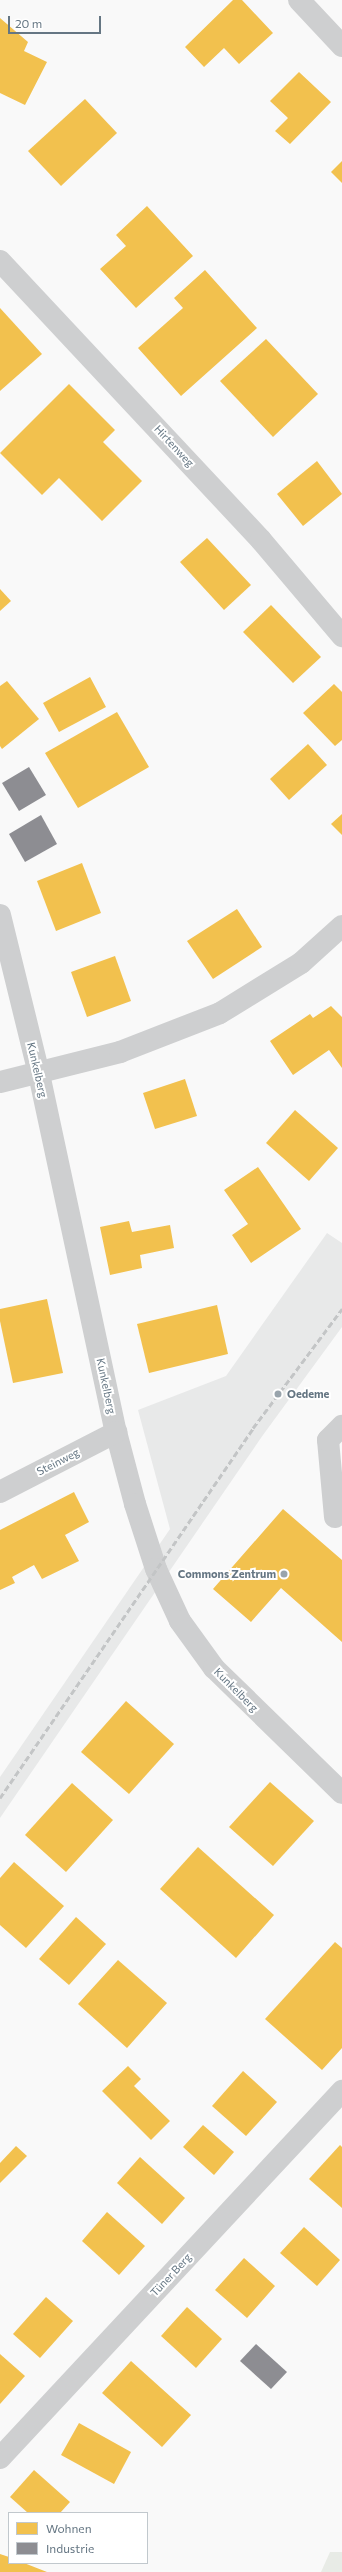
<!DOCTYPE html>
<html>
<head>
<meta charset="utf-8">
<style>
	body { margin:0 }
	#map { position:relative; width:342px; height:2572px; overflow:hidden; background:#f9f9f9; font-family:Commissioner,sans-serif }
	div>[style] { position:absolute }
	.built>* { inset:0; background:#e8e9e9 }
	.green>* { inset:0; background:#e8ebe6 }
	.homes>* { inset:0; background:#f2c14e }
	.industry>* { inset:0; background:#8d8d92 }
	.minor>* { height:22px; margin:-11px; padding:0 11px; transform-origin:11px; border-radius:11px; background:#cecfd0 }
	.rail>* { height:3px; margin-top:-1.5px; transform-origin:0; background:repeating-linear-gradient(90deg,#c3c5c6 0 6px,transparent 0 9px) }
	.dots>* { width:11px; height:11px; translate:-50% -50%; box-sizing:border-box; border:2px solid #fff; border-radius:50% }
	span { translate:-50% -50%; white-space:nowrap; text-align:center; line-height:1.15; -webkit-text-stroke:4px #fff; paint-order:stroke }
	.street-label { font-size:11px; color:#657683 }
	.poi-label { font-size:11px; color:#657683; font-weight:700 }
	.left { translate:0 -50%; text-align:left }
	.right { translate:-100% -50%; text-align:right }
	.legend { position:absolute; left:8px; top:2512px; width:140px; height:52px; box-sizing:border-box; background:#fff; border:1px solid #c1c8cd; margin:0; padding:5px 7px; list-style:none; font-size:12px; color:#657683 }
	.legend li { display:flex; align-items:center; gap:8px; height:20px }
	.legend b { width:20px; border:1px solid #c1c8cd }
	.scale { position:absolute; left:8px; top:16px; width:93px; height:18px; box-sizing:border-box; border:2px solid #657683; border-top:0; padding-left:5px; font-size:12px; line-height:14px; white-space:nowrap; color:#657683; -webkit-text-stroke:3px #fff; paint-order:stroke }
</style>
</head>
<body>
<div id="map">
	<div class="built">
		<div style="clip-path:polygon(327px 1233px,342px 1243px,342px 1327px,263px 1435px,0 1818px,0 1777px,170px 1529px,138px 1410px,226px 1376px)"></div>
	</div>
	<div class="green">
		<div style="clip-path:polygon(330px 2552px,342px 2552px,342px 2572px,321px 2572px)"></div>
	</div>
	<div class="homes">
		<div style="clip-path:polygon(233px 0,242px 0,273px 33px,239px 64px,224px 48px,204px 67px,185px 47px)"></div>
		<div style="clip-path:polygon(0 18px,28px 42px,24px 51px,47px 62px,25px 105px,0 93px)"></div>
		<div style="clip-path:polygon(299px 72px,331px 102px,290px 144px,275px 131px,288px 118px,270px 101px)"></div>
		<div style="clip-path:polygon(85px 99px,117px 133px,61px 186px,28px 151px)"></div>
		<div style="clip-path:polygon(342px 161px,342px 183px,331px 172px)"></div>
		<div style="clip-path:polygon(147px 206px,193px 256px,136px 308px,100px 269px,126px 246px,116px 235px)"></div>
		<div style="clip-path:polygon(205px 270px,257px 328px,181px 396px,138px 348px,183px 308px,174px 298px)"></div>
		<div style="clip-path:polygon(0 308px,42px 354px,0 391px)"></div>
		<div style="clip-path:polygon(266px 339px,318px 394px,273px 437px,220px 381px)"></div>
		<div style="clip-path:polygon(69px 384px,115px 430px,103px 442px,142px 481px,102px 521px,59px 478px,42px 495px,0 453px)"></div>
		<div style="clip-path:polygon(317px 461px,342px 494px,303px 526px,277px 494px)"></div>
		<div style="clip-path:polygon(207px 538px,251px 585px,224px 610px,180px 562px)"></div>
		<div style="clip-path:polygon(0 589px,11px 601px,0 611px)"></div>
		<div style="clip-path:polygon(271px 605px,321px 657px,293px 683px,243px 632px)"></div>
		<div style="clip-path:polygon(90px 677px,106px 707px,59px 732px,43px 703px)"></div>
		<div style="clip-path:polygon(7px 681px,39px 719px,2px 749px,0 746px,0 686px)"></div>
		<div style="clip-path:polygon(334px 684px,342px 692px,342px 740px,335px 746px,303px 713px)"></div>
		<div style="clip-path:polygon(117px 712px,149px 767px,78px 808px,45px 753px)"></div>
		<div style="clip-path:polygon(308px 744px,327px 765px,289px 800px,270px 779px)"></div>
		<div style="clip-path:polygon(342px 814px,342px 835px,331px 824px)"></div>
		<div style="clip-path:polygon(82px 863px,101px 913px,56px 931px,37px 881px)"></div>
		<div style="clip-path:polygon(237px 909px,262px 947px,213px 979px,187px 941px)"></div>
		<div style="clip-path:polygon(115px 956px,131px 1001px,87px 1017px,71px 972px)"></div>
		<div style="clip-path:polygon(331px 1006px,342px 1017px,342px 1068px,329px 1050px,293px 1075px,270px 1041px,310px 1014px,313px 1018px)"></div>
		<div style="clip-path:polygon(185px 1079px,197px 1116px,155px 1129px,143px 1093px)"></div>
		<div style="clip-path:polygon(295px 1110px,338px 1148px,309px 1181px,266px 1143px)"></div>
		<div style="clip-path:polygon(258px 1167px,301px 1229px,251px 1263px,232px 1235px,248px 1224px,224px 1190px)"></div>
		<div style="clip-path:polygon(129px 1221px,132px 1232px,170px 1225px,174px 1248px,140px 1255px,142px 1268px,110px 1275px,100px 1227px)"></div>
		<div style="clip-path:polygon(47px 1299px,63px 1373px,13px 1383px,0 1321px,0 1309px)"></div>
		<div style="clip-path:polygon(217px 1305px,228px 1354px,149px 1373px,137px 1324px)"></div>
		<div style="clip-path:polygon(74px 1492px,89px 1522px,65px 1535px,79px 1561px,42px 1579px,34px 1565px,12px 1577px,15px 1583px,0 1590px,0 1530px)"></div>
		<div style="clip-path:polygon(283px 1509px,342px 1560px,342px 1642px,281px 1588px,251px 1622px,213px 1589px)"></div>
		<div style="clip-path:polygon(126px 1701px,174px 1744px,129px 1794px,81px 1752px)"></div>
		<div style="clip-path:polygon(270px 1782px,314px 1821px,273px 1866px,229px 1827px)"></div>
		<div style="clip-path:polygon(72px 1783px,113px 1820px,66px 1872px,25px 1835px)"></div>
		<div style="clip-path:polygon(198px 1847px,274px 1915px,236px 1958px,160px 1889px)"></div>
		<div style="clip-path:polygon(14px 1862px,64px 1906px,26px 1948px,0 1925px,0 1878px)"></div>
		<div style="clip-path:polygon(76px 1917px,106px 1944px,69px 1985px,39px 1959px)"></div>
		<div style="clip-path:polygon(335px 1942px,342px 1948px,342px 2048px,322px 2070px,265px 2019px)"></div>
		<div style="clip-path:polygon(118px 1960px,167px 2003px,127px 2048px,78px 2004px)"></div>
		<div style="clip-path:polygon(128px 2066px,141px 2079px,134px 2086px,170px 2121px,151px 2140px,102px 2091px)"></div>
		<div style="clip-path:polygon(243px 2071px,277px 2102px,246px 2136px,212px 2106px)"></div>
		<div style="clip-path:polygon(203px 2125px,234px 2152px,214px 2175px,183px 2147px)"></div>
		<div style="clip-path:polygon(340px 2145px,342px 2147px,342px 2208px,309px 2179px)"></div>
		<div style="clip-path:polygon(16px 2146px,27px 2156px,0 2183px,0 2163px)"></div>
		<div style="clip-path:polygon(140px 2157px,185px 2198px,162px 2224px,117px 2183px)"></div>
		<div style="clip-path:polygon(107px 2212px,145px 2246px,119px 2275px,82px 2241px)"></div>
		<div style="clip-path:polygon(304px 2227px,340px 2260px,317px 2286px,280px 2253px)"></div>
		<div style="clip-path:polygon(244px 2258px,275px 2286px,247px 2318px,215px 2290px)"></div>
		<div style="clip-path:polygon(46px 2297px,73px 2321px,40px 2358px,13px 2334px)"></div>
		<div style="clip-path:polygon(187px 2307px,222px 2339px,196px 2368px,161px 2336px)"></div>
		<div style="clip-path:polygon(0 2354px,25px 2376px,0 2404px)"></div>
		<div style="clip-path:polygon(131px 2361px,191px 2415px,162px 2447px,102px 2393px)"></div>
		<div style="clip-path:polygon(79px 2423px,131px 2452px,114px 2484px,61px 2455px)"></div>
		<div style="clip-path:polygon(34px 2470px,70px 2502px,60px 2513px,28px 2513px,10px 2497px)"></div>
		<div style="clip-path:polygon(0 2554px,9px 2557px,9px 2563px,24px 2563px,47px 2572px,0 2572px)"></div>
	</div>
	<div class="industry">
		<div style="clip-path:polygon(29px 767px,46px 795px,19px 811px,2px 783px)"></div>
		<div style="clip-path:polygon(41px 815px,57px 844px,25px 862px,9px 834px)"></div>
		<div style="clip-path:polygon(256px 2344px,287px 2372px,271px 2389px,240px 2361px)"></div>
	</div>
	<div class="minor">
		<div style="left:299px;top:0;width:63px;rotate:46.9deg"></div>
		<div style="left:0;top:261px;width:382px;rotate:46.9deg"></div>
		<div style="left:261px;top:540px;width:126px;rotate:49.8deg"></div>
		<div style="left:0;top:915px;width:164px;rotate:76.2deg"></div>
		<div style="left:39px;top:1074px;width:366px;rotate:77.9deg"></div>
		<div style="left:116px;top:1432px;width:74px;rotate:75.2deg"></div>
		<div style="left:135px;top:1504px;width:68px;rotate:72.1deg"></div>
		<div style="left:156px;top:1569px;width:57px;rotate:65.2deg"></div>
		<div style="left:180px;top:1621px;width:58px;rotate:54.1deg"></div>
		<div style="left:214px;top:1668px;width:179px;rotate:44.3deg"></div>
		<div style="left:0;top:1082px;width:124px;rotate:-14deg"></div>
		<div style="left:120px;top:1052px;width:107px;rotate:-21.3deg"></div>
		<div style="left:220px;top:1013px;width:95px;rotate:-31.7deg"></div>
		<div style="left:301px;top:963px;width:55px;rotate:-42.1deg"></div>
		<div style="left:0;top:1492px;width:131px;rotate:-27.3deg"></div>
		<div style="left:335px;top:1517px;width:77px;rotate:-95.2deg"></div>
		<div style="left:328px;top:1440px;width:20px;rotate:-45deg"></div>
		<div style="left:0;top:2458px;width:502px;rotate:-47.02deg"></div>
	</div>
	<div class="rail">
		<div style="left:0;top:1798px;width:448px;rotate:-55.6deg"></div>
		<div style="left:253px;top:1428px;width:149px;rotate:-53.2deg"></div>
	</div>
	<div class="dots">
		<div style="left:278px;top:1394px;background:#99a4ac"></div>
		<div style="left:284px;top:1574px;background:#99a4ac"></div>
	</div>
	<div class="street-label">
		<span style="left:174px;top:446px;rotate:47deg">Hirtenweg</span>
		<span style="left:37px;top:1070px;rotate:77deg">Kunkelberg</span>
		<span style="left:106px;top:1386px;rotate:78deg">Kunkelberg</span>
		<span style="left:58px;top:1462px;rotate:-27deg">Steinweg</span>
		<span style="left:236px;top:1690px;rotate:45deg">Kunkelberg</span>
		<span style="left:171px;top:2275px;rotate:-47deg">Tüner Berg</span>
	</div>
	<div class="poi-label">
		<span class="left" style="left:287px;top:1394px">Oedeme</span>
		<span class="right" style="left:276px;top:1574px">Commons Zentrum</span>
	</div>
	<ul class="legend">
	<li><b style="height:11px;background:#f2c14e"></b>Wohnen</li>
	<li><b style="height:11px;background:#8d8d92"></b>Industrie</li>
	</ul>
	<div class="scale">20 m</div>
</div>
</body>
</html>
